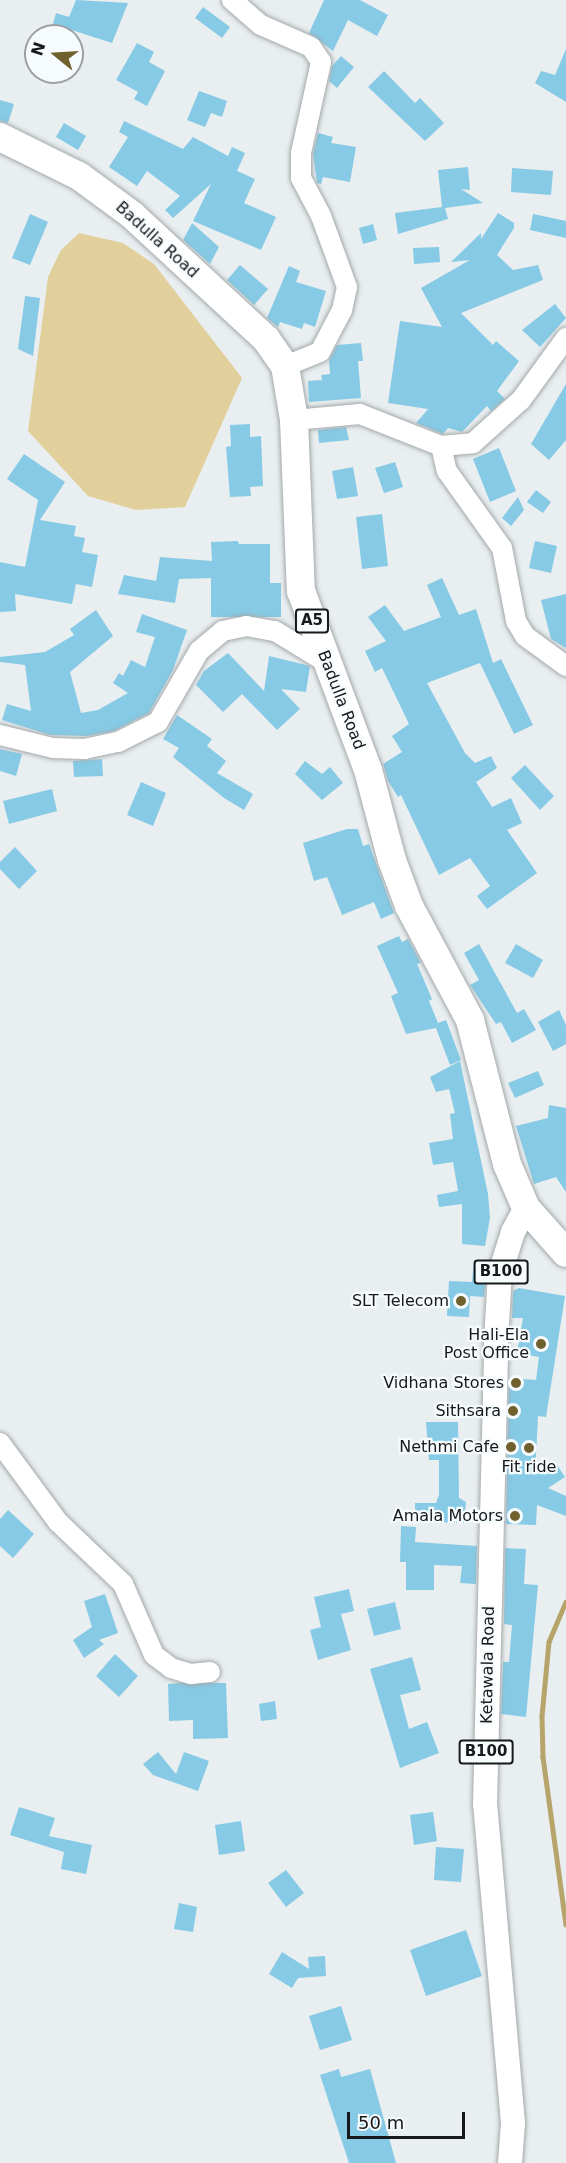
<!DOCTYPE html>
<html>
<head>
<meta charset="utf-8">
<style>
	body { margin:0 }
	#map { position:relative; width:566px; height:2163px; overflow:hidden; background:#e9eef0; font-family:"DejaVu Sans",sans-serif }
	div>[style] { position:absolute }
	.green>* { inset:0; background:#e1d09b }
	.stream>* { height:4.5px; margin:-2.25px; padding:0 2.25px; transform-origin:2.25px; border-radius:2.25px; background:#b6a46b }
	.building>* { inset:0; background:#86cae5 }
	.roads { filter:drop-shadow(0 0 2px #a3a8aa) drop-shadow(0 0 2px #a3a8aa) }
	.minor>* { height:20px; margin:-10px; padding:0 10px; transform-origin:10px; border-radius:10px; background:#fff }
	.major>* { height:24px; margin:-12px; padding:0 12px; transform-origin:12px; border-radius:12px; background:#fff }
	.highway>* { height:28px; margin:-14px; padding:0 14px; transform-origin:14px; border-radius:14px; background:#fff }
	.dots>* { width:16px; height:16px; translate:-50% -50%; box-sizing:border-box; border:3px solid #f6fbfd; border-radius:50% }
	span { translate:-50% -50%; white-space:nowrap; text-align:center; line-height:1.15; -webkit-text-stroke:4.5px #f6fbfd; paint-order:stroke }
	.shield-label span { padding:2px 4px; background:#f6fbfd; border:2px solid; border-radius:4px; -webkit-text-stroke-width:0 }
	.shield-label { font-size:15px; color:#171819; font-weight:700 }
	.street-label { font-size:16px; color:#171819 }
	.poi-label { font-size:16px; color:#171819 }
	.right { translate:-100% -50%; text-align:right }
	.north { position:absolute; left:24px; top:24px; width:60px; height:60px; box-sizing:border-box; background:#f6fbfd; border:2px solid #9da0a2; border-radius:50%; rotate:288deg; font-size:16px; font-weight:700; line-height:24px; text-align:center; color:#171819 }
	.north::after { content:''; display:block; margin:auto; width:21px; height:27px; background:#6f602d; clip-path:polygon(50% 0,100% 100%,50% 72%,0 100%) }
	.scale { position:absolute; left:347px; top:2112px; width:118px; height:27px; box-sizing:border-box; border:3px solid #171819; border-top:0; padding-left:8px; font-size:18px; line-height:21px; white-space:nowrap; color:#171819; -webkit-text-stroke:4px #f6fbfd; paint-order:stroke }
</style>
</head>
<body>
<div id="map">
	<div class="green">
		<div style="clip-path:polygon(79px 233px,123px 243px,154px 264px,242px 378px,185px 507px,136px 510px,88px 496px,28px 431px,48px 277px,61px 250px)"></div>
	</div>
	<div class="stream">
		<div style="left:566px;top:1602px;width:43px;rotate:113deg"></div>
		<div style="left:549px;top:1642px;width:74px;rotate:95.4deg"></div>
		<div style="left:542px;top:1716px;width:41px;rotate:88.6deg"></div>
		<div style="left:543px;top:1757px;width:169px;rotate:82.2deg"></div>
	</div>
	<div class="building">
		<div style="clip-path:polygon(76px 0,128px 3px,112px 43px,53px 24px,56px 13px,69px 17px)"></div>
		<div style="clip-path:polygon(324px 0,360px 0,388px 15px,377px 36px,348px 20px,333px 51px,309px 33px)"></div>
		<div style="clip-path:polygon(203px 7px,230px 27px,222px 38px,195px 18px)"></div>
		<div style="clip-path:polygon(137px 43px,154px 52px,149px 62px,165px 71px,147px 106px,134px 99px,138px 92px,116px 80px)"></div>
		<div style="clip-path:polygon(566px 49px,566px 102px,535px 83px,541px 71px,555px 75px)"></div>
		<div style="clip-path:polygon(341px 56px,354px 67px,337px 88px,329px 81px,332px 66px)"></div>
		<div style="clip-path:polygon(384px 71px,415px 103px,420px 98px,444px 123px,425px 141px,368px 87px)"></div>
		<div style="clip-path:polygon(199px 91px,227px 101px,222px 117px,211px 113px,205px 127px,187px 120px)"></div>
		<div style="clip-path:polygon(0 100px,14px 104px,8px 123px,0 121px)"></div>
		<div style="clip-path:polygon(124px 121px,183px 149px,193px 137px,228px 156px,232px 147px,245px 153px,237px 171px,255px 179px,244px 203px,276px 217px,261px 250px,193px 221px,211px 184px,173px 218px,165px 210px,180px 196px,147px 171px,137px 186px,109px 167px,128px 137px,119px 132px)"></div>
		<div style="clip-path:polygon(64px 123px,86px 136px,78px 150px,56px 137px)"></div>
		<div style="clip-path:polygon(318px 133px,333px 137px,331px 143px,356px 147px,350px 182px,323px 177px,321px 184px,317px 183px,313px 154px)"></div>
		<div style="clip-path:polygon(468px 167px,470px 190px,461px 189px,483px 203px,445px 208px,448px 219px,398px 234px,395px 213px,442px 207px,438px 170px)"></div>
		<div style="clip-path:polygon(512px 168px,553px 171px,551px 195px,511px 192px)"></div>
		<div style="clip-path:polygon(498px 213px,514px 223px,514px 228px,497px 255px,513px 270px,538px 265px,543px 280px,461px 313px,493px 345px,496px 341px,519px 361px,497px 391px,505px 399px,491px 411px,487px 406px,462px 432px,448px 428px,443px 434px,416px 423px,428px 409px,388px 403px,400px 321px,442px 327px,421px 288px,470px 260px,451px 262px,481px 233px,481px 239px)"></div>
		<div style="clip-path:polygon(30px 214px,48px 222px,30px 265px,12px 258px)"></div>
		<div style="clip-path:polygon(533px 214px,566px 221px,566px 238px,530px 230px)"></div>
		<div style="clip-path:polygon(192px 223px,219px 247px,210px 264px,183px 240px)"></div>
		<div style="clip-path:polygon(373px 224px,377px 240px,363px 244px,359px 228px)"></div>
		<div style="clip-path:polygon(439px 247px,440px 262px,414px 264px,413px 248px)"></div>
		<div style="clip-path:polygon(240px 265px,268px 289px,254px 305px,227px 280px)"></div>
		<div style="clip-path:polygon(289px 266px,300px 271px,296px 282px,326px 291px,315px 327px,304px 323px,302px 329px,280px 322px,278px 327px,267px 318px)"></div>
		<div style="clip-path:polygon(25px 296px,40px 298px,33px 356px,18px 349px)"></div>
		<div style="clip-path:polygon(555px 304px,566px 318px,540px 347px,522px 330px)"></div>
		<div style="clip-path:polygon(361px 343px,363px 361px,358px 361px,361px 398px,309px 402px,308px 381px,322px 380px,321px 375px,330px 374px,329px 360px,337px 345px)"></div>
		<div style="clip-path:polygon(566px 384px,566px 440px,549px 460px,531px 444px)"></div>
		<div style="clip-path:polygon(250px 424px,250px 437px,261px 436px,263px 486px,250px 487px,251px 496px,230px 497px,226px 447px,231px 446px,230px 425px)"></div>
		<div style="clip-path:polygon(346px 427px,349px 440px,319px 443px,318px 430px)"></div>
		<div style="clip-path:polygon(499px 448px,516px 491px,490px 502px,473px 459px)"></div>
		<div style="clip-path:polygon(24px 454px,65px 482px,40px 520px,76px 526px,74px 536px,85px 538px,82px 552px,98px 555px,92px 587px,76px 584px,72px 604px,15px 594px,16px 611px,0 612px,0 562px,25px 567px,38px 500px,7px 479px)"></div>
		<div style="clip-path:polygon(395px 462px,403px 487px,384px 493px,375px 468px)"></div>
		<div style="clip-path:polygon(353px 467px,358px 496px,337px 499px,332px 471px)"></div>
		<div style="clip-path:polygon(536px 490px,551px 502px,543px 513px,527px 502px)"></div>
		<div style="clip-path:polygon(518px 497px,524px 510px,511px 526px,502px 518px)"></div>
		<div style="clip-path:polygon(382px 514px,388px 566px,362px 569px,356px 517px)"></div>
		<div style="clip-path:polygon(238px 541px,239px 544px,270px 544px,270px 583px,281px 583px,281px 617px,211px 617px,211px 578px,179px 579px,175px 603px,118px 594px,124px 575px,156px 581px,160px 557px,212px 561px,211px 542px)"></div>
		<div style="clip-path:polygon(535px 541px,557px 546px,551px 573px,529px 568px)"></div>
		<div style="clip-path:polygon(442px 578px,459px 615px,476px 609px,493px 663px,501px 659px,533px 725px,514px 734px,480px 663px,427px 683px,465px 753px,475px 763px,491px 756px,497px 768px,476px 782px,492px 807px,511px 798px,522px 823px,507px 830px,537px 873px,487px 909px,477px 896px,490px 886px,470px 858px,439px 875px,401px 795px,398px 797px,388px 781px,383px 764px,402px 752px,392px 736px,409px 724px,382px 668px,375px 672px,365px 651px,386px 641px,368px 617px,385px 605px,404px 631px,441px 617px,427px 585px)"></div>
		<div style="clip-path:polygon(566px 594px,566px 648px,551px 639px,541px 600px)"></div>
		<div style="clip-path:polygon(96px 610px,113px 636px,70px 672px,81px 713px,98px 710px,128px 693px,113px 683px,119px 673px,123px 676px,131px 660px,145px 667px,155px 637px,136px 632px,142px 614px,187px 630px,173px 670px,149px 713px,114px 731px,87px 736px,50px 735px,2px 720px,7px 704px,31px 711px,25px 665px,0 662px,0 657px,45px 652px,74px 635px,70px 629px)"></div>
		<div style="clip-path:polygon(228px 653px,264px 691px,269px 656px,310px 666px,306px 692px,281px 689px,300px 709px,277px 730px,242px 694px,223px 712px,196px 685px,204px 671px)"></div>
		<div style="clip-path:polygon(177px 715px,212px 739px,207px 746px,226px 761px,217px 773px,253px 794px,244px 810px,224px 798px,173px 757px,179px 748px,163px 739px)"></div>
		<div style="clip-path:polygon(0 749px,22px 754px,16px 776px,0 771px)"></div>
		<div style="clip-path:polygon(102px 759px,103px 776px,74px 777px,73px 761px)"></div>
		<div style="clip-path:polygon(305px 761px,322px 774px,330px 767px,343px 783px,322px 800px,295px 774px)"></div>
		<div style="clip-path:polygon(525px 765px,554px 796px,540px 810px,511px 778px)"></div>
		<div style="clip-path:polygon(141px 782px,166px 793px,153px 826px,127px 815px)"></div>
		<div style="clip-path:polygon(52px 789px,57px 811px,9px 824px,3px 801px)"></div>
		<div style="clip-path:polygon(347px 829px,358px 829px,363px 846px,369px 844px,394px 913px,381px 919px,374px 902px,342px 915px,327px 877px,314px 881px,303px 843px)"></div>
		<div style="clip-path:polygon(15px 847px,37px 871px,19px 889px,0 869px,0 862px)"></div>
		<div style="clip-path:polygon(399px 936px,402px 942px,408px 939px,421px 963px,417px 964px,432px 999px,429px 1001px,438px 1023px,446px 1020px,461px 1060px,450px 1065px,436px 1028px,406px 1034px,391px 996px,398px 993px,377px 946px)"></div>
		<div style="clip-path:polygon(479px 944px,517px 1013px,524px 1009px,536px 1030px,512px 1043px,501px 1022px,496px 1024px,470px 985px,479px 980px,464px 953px)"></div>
		<div style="clip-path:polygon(516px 944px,543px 960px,533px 978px,505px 963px)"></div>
		<div style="clip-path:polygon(559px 1010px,566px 1025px,566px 1044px,553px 1051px,538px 1022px)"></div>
		<div style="clip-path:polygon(460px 1061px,488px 1194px,490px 1218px,485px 1246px,462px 1244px,462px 1204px,439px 1207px,437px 1195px,458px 1191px,453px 1162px,433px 1165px,429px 1143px,453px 1139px,450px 1114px,455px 1113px,449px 1089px,436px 1092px,430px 1077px)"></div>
		<div style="clip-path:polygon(538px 1071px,544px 1085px,515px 1098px,508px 1083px)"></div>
		<div style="clip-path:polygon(549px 1105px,566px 1108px,566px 1192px,556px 1177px,534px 1184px,516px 1126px,548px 1118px)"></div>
		<div style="clip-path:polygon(474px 1260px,488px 1261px,484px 1297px,470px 1296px,469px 1317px,447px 1316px,449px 1281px,472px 1282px)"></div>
		<div style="clip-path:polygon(519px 1288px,565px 1296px,546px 1417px,538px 1416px,535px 1475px,555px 1462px,565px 1477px,548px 1488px,566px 1496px,566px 1516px,537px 1505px,536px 1525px,506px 1524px,509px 1378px,536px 1380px,539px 1357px,517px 1353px,523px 1318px,512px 1318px,513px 1291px)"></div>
		<div style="clip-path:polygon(426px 1422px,458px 1422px,459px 1498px,466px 1502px,464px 1523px,415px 1522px,415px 1503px,436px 1503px,439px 1495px,439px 1460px,429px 1460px)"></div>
		<div style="clip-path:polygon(8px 1510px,34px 1534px,13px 1558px,0 1546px,0 1519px)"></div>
		<div style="clip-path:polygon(401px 1526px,416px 1527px,415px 1542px,477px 1546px,476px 1584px,460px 1583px,462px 1566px,434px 1565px,434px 1590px,406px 1590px,406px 1562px,400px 1562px)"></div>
		<div style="clip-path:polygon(505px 1548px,526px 1549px,524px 1584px,538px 1585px,526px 1717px,501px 1714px,503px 1662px,509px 1662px,512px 1625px,504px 1624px)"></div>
		<div style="clip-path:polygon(349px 1589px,354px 1611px,341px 1614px,351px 1650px,318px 1660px,310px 1630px,321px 1627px,314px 1597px)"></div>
		<div style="clip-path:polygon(105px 1594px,118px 1633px,99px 1640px,104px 1644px,84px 1658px,73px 1640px,92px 1627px,84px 1601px)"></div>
		<div style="clip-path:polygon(395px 1602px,401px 1629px,374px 1636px,367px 1609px)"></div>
		<div style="clip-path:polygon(115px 1654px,138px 1676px,119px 1697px,96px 1676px)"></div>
		<div style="clip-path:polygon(412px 1657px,421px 1690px,400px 1695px,409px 1729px,427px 1722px,439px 1753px,400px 1768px,370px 1669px)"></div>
		<div style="clip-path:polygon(180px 1683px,226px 1683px,228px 1738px,193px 1739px,193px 1720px,169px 1721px,168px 1684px)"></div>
		<div style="clip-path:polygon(275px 1701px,277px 1719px,261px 1721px,259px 1704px)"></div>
		<div style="clip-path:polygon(158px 1752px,176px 1774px,184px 1752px,209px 1761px,198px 1791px,153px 1775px,143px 1764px)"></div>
		<div style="clip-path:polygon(19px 1807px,55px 1818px,49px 1836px,92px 1845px,86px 1874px,61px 1869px,64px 1852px,10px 1835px)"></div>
		<div style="clip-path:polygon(433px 1812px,437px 1841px,414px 1845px,410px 1815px)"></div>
		<div style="clip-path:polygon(241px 1821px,245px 1851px,219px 1855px,215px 1825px)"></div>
		<div style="clip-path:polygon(436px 1847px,464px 1849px,461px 1882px,434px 1880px)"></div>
		<div style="clip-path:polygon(286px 1870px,304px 1893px,286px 1907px,268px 1883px)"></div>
		<div style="clip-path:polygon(179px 1903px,197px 1907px,193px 1932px,174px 1929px)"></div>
		<div style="clip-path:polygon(466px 1930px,482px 1976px,426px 1996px,410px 1950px)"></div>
		<div style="clip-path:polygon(282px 1952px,309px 1969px,308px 1957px,325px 1956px,326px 1976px,298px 1978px,292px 1988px,269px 1974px)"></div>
		<div style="clip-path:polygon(341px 2006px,352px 2040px,320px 2050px,309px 2016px)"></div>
		<div style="clip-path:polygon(339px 2069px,341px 2077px,370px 2069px,396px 2163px,349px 2163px,320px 2075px)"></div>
	</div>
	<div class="roads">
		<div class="minor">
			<div style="left:232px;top:0;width:38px;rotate:41deg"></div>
			<div style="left:261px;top:25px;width:55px;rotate:23.7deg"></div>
			<div style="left:311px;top:47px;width:18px;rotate:56deg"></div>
			<div style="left:321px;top:62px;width:93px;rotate:102.4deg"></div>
			<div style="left:301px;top:153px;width:25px;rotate:90deg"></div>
			<div style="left:301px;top:178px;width:43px;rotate:62.2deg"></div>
			<div style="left:321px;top:216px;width:76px;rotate:69.9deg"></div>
			<div style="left:347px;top:287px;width:24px;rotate:102deg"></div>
			<div style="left:342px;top:310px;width:47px;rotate:117.6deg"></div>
			<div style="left:320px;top:352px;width:38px;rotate:158deg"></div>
			<div style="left:294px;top:420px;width:66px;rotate:-5.2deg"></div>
			<div style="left:360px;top:414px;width:87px;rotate:21.6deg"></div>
			<div style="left:441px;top:446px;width:32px;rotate:-5deg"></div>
			<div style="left:473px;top:443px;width:64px;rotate:-41.9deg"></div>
			<div style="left:521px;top:400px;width:77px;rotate:-54deg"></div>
			<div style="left:441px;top:446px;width:26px;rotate:77deg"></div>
			<div style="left:447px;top:471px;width:95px;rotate:54.5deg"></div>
			<div style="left:502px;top:548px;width:74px;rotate:79.1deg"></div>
			<div style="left:516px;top:621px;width:17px;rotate:59deg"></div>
			<div style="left:525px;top:636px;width:51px;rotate:36.2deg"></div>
			<div style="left:0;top:735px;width:55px;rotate:13.8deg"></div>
			<div style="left:53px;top:748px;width:31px;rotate:2deg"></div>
			<div style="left:84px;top:749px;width:35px;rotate:-12deg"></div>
			<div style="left:118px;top:742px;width:45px;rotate:-26.6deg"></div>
			<div style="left:158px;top:722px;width:82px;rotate:-60deg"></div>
			<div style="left:199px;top:651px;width:31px;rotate:-40deg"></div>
			<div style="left:223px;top:631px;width:24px;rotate:-12deg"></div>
			<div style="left:246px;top:626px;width:29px;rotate:10deg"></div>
			<div style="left:275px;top:631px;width:60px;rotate:31.3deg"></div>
			<div style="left:0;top:1443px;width:98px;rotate:53.7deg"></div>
			<div style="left:58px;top:1522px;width:90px;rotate:43.6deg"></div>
			<div style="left:123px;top:1584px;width:77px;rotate:66.4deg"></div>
			<div style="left:154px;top:1655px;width:21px;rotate:37deg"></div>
			<div style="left:171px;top:1668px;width:21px;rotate:17deg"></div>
			<div style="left:191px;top:1674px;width:19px;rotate:-6deg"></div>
		</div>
		<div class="major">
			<div style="left:510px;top:2163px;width:40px;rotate:-85.7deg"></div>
			<div style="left:513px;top:2123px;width:319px;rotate:-95deg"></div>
			<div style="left:485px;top:1805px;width:465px;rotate:-88.6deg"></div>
			<div style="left:496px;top:1340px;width:67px;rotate:-86.6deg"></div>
			<div style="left:500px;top:1273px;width:43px;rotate:-72.4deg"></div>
			<div style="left:513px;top:1232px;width:27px;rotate:-62deg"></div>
		</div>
		<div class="highway">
			<div style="left:0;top:137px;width:88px;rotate:26.3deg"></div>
			<div style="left:79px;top:176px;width:66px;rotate:36.3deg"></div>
			<div style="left:132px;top:215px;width:183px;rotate:42.8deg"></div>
			<div style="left:266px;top:339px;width:33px;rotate:55deg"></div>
			<div style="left:285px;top:366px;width:55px;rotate:80.5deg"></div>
			<div style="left:294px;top:420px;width:171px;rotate:87.7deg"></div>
			<div style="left:301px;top:591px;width:191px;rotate:69.5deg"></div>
			<div style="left:368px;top:770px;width:93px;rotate:75.1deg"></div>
			<div style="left:392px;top:860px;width:49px;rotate:69.7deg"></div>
			<div style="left:409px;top:906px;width:129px;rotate:61.8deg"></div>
			<div style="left:470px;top:1020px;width:149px;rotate:75.6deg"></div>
			<div style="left:507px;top:1164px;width:48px;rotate:66.6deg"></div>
			<div style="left:526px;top:1208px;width:60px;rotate:48.4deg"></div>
		</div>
	</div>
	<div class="dots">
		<div style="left:461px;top:1301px;background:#6f602d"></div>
		<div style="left:541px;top:1344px;background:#6f602d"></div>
		<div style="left:516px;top:1383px;background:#6f602d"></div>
		<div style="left:513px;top:1411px;background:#6f602d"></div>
		<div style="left:511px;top:1447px;background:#6f602d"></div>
		<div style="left:529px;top:1448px;background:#6f602d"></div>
		<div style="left:515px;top:1516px;background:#6f602d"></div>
	</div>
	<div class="shield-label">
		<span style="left:312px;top:621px">A5</span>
		<span style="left:501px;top:1272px">B100</span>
		<span style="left:486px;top:1752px">B100</span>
	</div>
	<div class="street-label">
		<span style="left:157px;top:240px;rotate:42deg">Badulla Road</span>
		<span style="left:341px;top:700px;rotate:69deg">Badulla Road</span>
		<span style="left:488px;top:1665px;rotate:-89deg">Ketawala Road</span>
	</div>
	<div class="poi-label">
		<span class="right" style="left:449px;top:1301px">SLT Telecom</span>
		<span class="right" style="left:529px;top:1344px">Hali-Ela<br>Post Office</span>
		<span class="right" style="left:504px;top:1383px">Vidhana Stores</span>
		<span class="right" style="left:501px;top:1411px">Sithsara</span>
		<span class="right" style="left:499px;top:1447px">Nethmi Cafe</span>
		<span style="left:529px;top:1467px">Fit ride</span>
		<span class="right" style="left:503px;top:1516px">Amala Motors</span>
	</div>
	<div class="north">N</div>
	<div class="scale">50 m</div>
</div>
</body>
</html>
